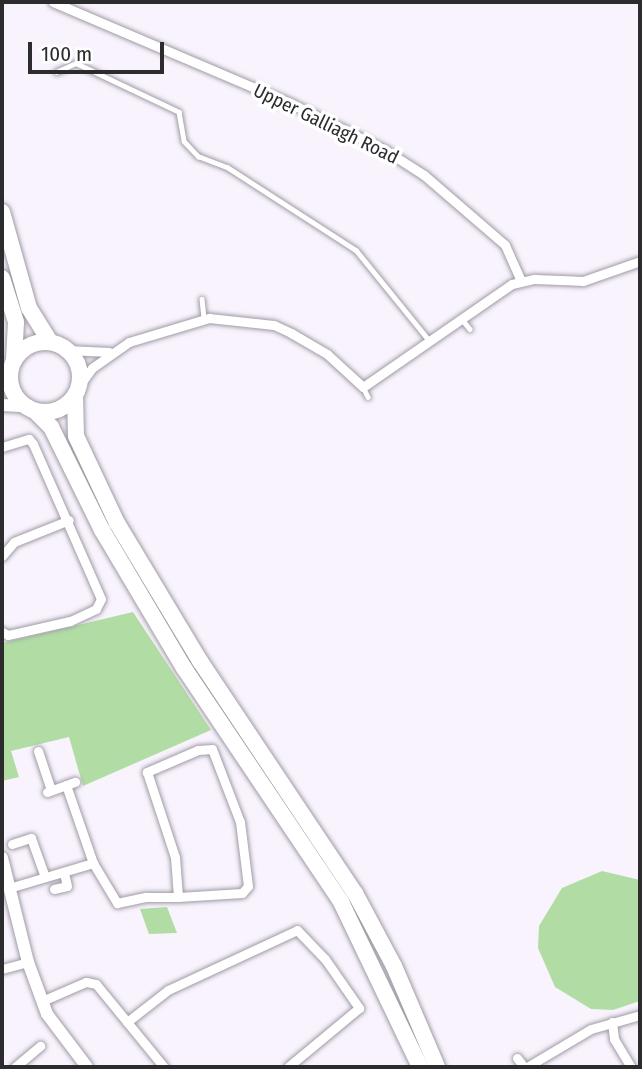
<!DOCTYPE html>
<html>
<head>
<meta charset="utf-8">
<style>
	body { margin:0 }
	#map { position:relative; width:642px; height:1069px; overflow:hidden; background:#f8f3fd; font-family:"Fira Sans Condensed",sans-serif }
	div>[style] { position:absolute }
	.green>* { inset:0; background:#b1dda5 }
	.roads { filter:drop-shadow(0 0 2px #a09ba5) drop-shadow(0 0 2px #a09ba5) }
	.lane>* { height:4.5px; margin:-2.25px; padding:0 2.25px; transform-origin:2.25px; border-radius:2.25px; background:#fff }
	.street>* { height:9px; margin:-4.5px; padding:0 4.5px; transform-origin:4.5px; border-radius:4.5px; background:#fff }
	.secondary>* { height:12px; margin:-6px; padding:0 6px; transform-origin:6px; border-radius:6px; background:#fff }
	.highway>* { height:16px; margin:-8px; padding:0 8px; transform-origin:8px; border-radius:8px; background:#fff }
	.highway>.ring { margin:-8px; padding:0; box-sizing:content-box; background:none; border:16px solid #fff; border-radius:50% }
	span { translate:-50% -50%; white-space:nowrap; text-align:center; line-height:1.15; -webkit-text-stroke:7px #fff; paint-order:stroke }
	.street-label { font-size:19px; color:#2c2b2e }
	.frame { position:absolute; inset:0; border:4px solid #2c2b2e; pointer-events:none }
	.scale { position:absolute; left:28px; top:42px; width:136px; height:32px; box-sizing:border-box; border:4px solid #2c2b2e; border-top:0; padding-left:9px; font-size:21px; line-height:24px; white-space:nowrap; color:#2c2b2e; -webkit-text-stroke:5px #fff; paint-order:stroke }
</style>
</head>
<body>
<div id="map">
	<div class="green">
		<div style="clip-path:polygon(133px 612px,211px 730px,83px 786px,69px 737px,11px 751px,19px 777px,2px 781px,2px 643px)"></div>
		<div style="clip-path:polygon(602px 871px,640px 880px,640px 1001px,613px 1010px,591px 1009px,555px 987px,538px 948px,539px 926px,562px 888px)"></div>
		<div style="clip-path:polygon(167px 907px,177px 933px,149px 934px,140px 909px)"></div>
	</div>
	<div class="roads">
		<div class="lane">
			<div style="left:56px;top:72px;width:22px;rotate:-24deg"></div>
			<div style="left:76px;top:63px;width:114px;rotate:25.4deg"></div>
			<div style="left:179px;top:112px;width:29px;rotate:80deg"></div>
			<div style="left:184px;top:141px;width:21px;rotate:47deg"></div>
			<div style="left:198px;top:156px;width:31px;rotate:21deg"></div>
			<div style="left:227px;top:167px;width:153px;rotate:32.8deg"></div>
			<div style="left:356px;top:250px;width:116px;rotate:51deg"></div>
			<div style="left:202px;top:299px;width:20px;rotate:84deg"></div>
			<div style="left:461px;top:318px;width:14px;rotate:51deg"></div>
			<div style="left:363px;top:387px;width:11px;rotate:63deg"></div>
		</div>
		<div class="street">
			<div style="left:53px;top:2px;width:258px;rotate:23.1deg"></div>
			<div style="left:290px;top:103px;width:106px;rotate:26.3deg"></div>
			<div style="left:385px;top:150px;width:46px;rotate:32.7deg"></div>
			<div style="left:424px;top:175px;width:107px;rotate:40.8deg"></div>
			<div style="left:505px;top:245px;width:39px;rotate:66deg"></div>
			<div style="left:67px;top:350px;width:42px;rotate:2.7deg"></div>
			<div style="left:79px;top:386px;width:22px;rotate:-54deg"></div>
			<div style="left:92px;top:368px;width:45px;rotate:-35.1deg"></div>
			<div style="left:129px;top:342px;width:84px;rotate:-16.7deg"></div>
			<div style="left:209px;top:318px;width:65px;rotate:6.1deg"></div>
			<div style="left:274px;top:325px;width:19px;rotate:25deg"></div>
			<div style="left:291px;top:333px;width:42px;rotate:30.3deg"></div>
			<div style="left:327px;top:354px;width:49px;rotate:42.5deg"></div>
			<div style="left:363px;top:387px;width:181px;rotate:-34.7deg"></div>
			<div style="left:512px;top:284px;width:23px;rotate:-13deg"></div>
			<div style="left:534px;top:279px;width:49px;rotate:2.3deg"></div>
			<div style="left:583px;top:281px;width:60px;rotate:-19.3deg"></div>
			<div style="left:2px;top:447px;width:28px;rotate:-17deg"></div>
			<div style="left:29px;top:439px;width:6px;rotate:51deg"></div>
			<div style="left:33px;top:444px;width:169px;rotate:66.3deg"></div>
			<div style="left:101px;top:599px;width:11px;rotate:117deg"></div>
			<div style="left:96px;top:609px;width:29px;rotate:155deg"></div>
			<div style="left:70px;top:621px;width:64px;rotate:167.3deg"></div>
			<div style="left:8px;top:635px;width:7px;rotate:-153deg"></div>
			<div style="left:2px;top:556px;width:18px;rotate:-49deg"></div>
			<div style="left:14px;top:542px;width:59px;rotate:-21.8deg"></div>
			<div style="left:38px;top:751px;width:41px;rotate:71.6deg"></div>
			<div style="left:66px;top:785px;width:83px;rotate:70.9deg"></div>
			<div style="left:93px;top:863px;width:47px;rotate:59deg"></div>
			<div style="left:117px;top:903px;width:30px;rotate:-12deg"></div>
			<div style="left:146px;top:897px;width:32px"></div>
			<div style="left:178px;top:897px;width:64px;rotate:-3.6deg"></div>
			<div style="left:242px;top:893px;width:9px;rotate:-49deg"></div>
			<div style="left:248px;top:886px;width:64px;rotate:-97.1deg"></div>
			<div style="left:240px;top:822px;width:78px;rotate:-111deg"></div>
			<div style="left:212px;top:749px;width:14px;rotate:176deg"></div>
			<div style="left:198px;top:750px;width:56px;rotate:156.7deg"></div>
			<div style="left:147px;top:772px;width:89px;rotate:71.8deg"></div>
			<div style="left:175px;top:857px;width:40px;rotate:85.7deg"></div>
			<div style="left:47px;top:792px;width:30px;rotate:-20deg"></div>
			<div style="left:12px;top:844px;width:20px;rotate:-18deg"></div>
			<div style="left:31px;top:838px;width:41px;rotate:70.3deg"></div>
			<div style="left:9px;top:888px;width:88px;rotate:-16.6deg"></div>
			<div style="left:54px;top:889px;width:13px;rotate:-13deg"></div>
			<div style="left:67px;top:886px;width:13px;rotate:-103deg"></div>
			<div style="left:2px;top:969px;width:27px;rotate:-15deg"></div>
			<div style="left:42px;top:1001px;width:48px;rotate:-23.4deg"></div>
			<div style="left:86px;top:982px;width:10px;rotate:11deg"></div>
			<div style="left:96px;top:984px;width:107px;rotate:50.7deg"></div>
			<div style="left:127px;top:1022px;width:52px;rotate:-38deg"></div>
			<div style="left:168px;top:990px;width:142px;rotate:-24.9deg"></div>
			<div style="left:297px;top:930px;width:40px;rotate:46deg"></div>
			<div style="left:325px;top:959px;width:60px;rotate:55.2deg"></div>
			<div style="left:359px;top:1008px;width:92px;rotate:140.3deg"></div>
			<div style="left:612px;top:1022px;width:17px;rotate:83deg"></div>
			<div style="left:614px;top:1039px;width:33px;rotate:59deg"></div>
			<div style="left:517px;top:1058px;width:11px;rotate:52deg"></div>
			<div style="left:15px;top:1067px;width:33px;rotate:-40deg"></div>
			<div style="left:527px;top:1067px;width:74px;rotate:-30.7deg"></div>
			<div style="left:591px;top:1029px;width:51px;rotate:-15.9deg"></div>
		</div>
		<div class="secondary">
			<div style="left:2px;top:386px;width:16px;rotate:-60deg"></div>
			<div style="left:2px;top:405px;width:22px;rotate:3deg"></div>
			<div style="left:2px;top:858px;width:107px;rotate:76deg"></div>
			<div style="left:28px;top:962px;width:55px;rotate:69.9deg"></div>
			<div style="left:47px;top:1014px;width:66px;rotate:53deg"></div>
		</div>
		<div class="highway">
			<div style="left:2px;top:212px;width:100px;rotate:74.3deg"></div>
			<div style="left:29px;top:308px;width:40px;rotate:58deg"></div>
			<div style="left:2px;top:278px;width:46px;rotate:72.3deg"></div>
			<div style="left:16px;top:322px;width:38px;rotate:93deg"></div>
			<div class="ring" style="left:10px;top:342px;width:54px;height:54px"></div>
			<div style="left:75px;top:395px;width:41px;rotate:88.6deg"></div>
			<div style="left:76px;top:436px;width:96px;rotate:64.8deg"></div>
			<div style="left:117px;top:523px;width:161px;rotate:59deg"></div>
			<div style="left:200px;top:661px;width:279px;rotate:56.3deg"></div>
			<div style="left:355px;top:893px;width:83px;rotate:61.9deg"></div>
			<div style="left:394px;top:966px;width:110px;rotate:66.9deg"></div>
			<div style="left:35px;top:411px;width:23px;rotate:45deg"></div>
			<div style="left:51px;top:427px;width:115px;rotate:63.7deg"></div>
			<div style="left:102px;top:530px;width:161px;rotate:59.3deg"></div>
			<div style="left:184px;top:668px;width:282px;rotate:56.1deg"></div>
			<div style="left:341px;top:902px;width:183px;rotate:64.4deg"></div>
		</div>
	</div>
	<div class="street-label">
		<span style="left:326px;top:124px;rotate:26deg">Upper Galliagh Road</span>
	</div>
	<div class="frame"></div>
	<div class="scale">100 m</div>
</div>
</body>
</html>
